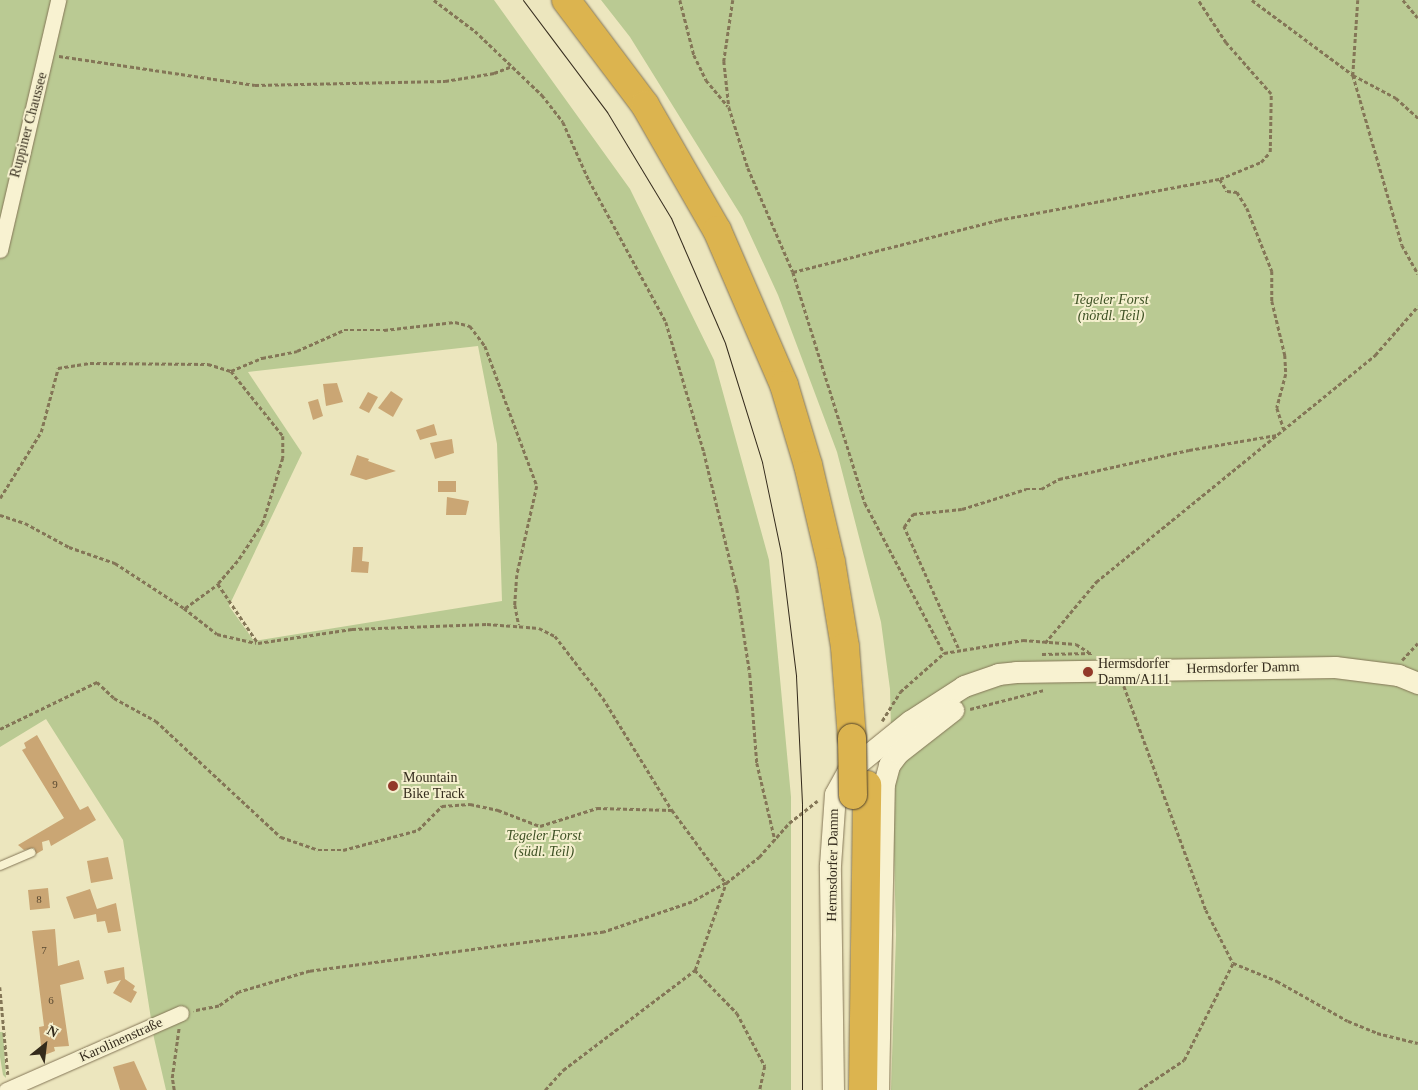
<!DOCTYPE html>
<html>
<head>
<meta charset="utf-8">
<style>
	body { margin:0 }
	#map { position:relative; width:1418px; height:1090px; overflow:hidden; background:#ece6be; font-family:"Times New Roman",serif }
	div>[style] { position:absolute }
	.green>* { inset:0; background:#baca93 }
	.building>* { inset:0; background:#caa674 }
	.path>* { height:2.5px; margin-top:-1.25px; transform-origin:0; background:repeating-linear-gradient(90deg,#847657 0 4px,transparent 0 6.5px) }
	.roads { filter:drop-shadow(0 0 1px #847657) drop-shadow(0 0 1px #847657) }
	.service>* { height:8px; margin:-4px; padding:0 4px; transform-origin:4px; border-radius:4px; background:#f8f2d1 }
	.minor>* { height:15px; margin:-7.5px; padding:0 7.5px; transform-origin:7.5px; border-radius:7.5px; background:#f8f2d1 }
	.secondary>* { height:21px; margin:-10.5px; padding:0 10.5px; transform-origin:10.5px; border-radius:10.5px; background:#f8f2d1 }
	.motorway>* { height:28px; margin:-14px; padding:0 14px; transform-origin:14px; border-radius:14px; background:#dcb44f }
	.tram>* { height:1px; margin:-0.5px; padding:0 0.5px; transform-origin:0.5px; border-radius:0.5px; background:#342b1c }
	.bridges { filter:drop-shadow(0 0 1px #51432c) drop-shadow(0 0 1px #51432c) }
	.motorway-bridge>* { height:28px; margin:-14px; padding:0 14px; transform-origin:14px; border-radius:14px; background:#dcb44f }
	.dots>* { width:14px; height:14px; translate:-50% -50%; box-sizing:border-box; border:2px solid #f4efcd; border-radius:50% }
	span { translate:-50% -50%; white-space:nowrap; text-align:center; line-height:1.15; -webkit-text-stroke:4px #f4efcd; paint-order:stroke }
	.number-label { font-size:11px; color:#5a4a32 }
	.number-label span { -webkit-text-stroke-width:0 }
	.street-label { font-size:14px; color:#342b1c }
	.park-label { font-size:14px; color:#3d5023; font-style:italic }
	.poi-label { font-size:14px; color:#342b1c }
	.left { translate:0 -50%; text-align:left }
	.north { position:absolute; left:20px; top:1020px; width:50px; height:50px; -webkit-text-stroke:4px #f4efcd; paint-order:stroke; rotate:29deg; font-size:14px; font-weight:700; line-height:20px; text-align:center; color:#342b1c }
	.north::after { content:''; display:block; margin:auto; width:18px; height:22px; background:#342b1c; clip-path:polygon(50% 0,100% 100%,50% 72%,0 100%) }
</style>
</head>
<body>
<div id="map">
	<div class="green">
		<div style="clip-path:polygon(evenodd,0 0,494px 0,630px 189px,714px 360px,769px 560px,791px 797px,791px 1090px,166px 1090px,154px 1038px,123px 840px,46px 719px,0 747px,0 0,478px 346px,497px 444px,502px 601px,254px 641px,229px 606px,302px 453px,248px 372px,478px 346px)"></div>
		<div style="clip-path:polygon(601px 0,1418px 0,1418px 1090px,891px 1090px,896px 935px,890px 689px,881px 622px,837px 452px,778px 295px,742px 217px,630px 37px)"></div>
		<div style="clip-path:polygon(0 1032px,3px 1032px,6px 1078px,3px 1075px,0 1057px)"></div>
	</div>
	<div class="building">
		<div style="clip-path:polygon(337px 383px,343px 402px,326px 406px,323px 384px)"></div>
		<div style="clip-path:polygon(391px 391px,403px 399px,393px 417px,378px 408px)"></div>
		<div style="clip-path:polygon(368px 392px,378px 397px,369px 413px,359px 408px)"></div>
		<div style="clip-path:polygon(318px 399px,323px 416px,313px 420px,308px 402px)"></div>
		<div style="clip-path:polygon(434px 424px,437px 435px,420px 440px,416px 430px)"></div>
		<div style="clip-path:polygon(452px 439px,454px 453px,435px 459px,430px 443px)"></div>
		<div style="clip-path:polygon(357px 455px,369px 459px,368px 461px,396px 471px,366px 480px,350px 475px)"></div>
		<div style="clip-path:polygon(438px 481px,456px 481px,456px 492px,438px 492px)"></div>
		<div style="clip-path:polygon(447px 497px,469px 501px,466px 515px,446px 515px)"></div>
		<div style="clip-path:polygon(353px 547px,363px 547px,362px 561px,369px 562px,368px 573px,351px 572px)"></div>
		<div style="clip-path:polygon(37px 735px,80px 810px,88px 806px,96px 820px,51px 846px,49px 840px,42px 842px,43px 850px,36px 854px,34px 848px,24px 850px,18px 845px,64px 818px,22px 750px,26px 748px,24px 743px)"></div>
		<div style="clip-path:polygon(108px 857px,113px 879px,91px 883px,87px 861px)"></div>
		<div style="clip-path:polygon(48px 888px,50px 908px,30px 910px,28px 890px)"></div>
		<div style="clip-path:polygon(90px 889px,97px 909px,116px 903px,121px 931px,108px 933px,105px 921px,97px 922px,96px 914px,74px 919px,66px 897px)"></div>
		<div style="clip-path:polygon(55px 929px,58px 966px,79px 960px,84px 979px,60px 985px,69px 1046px,54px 1047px,55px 1051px,42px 1056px,39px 1027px,44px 1026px,32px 931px)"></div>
		<div style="clip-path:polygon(124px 967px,125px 979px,135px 986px,133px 990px,137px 992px,131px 1003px,113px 993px,121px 980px,107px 984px,104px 971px)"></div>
		<div style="clip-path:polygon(134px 1061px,147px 1090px,120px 1090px,113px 1067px)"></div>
	</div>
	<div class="path">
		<div style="left:434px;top:0;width:51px;rotate:37.1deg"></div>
		<div style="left:475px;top:31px;width:93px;rotate:43.7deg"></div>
		<div style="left:542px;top:95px;width:34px;rotate:52deg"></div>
		<div style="left:563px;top:122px;width:64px;rotate:65.9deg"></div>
		<div style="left:589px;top:180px;width:162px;rotate:61.5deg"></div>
		<div style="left:666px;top:322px;width:135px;rotate:73.7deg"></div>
		<div style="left:704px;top:452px;width:141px;rotate:76.5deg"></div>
		<div style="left:737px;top:589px;width:86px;rotate:81.3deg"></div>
		<div style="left:750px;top:674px;width:89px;rotate:85.5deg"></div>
		<div style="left:757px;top:763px;width:79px;rotate:76.8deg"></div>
		<div style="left:680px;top:0;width:57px;rotate:75.7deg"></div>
		<div style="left:694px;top:55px;width:28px;rotate:64deg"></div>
		<div style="left:706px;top:80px;width:34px;rotate:50deg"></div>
		<div style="left:733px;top:0;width:62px;rotate:98.4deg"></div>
		<div style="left:724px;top:61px;width:46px;rotate:83.8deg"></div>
		<div style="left:729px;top:107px;width:64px;rotate:72.7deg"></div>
		<div style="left:748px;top:168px;width:113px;rotate:66.6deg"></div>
		<div style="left:793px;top:272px;width:242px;rotate:72.7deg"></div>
		<div style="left:865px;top:503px;width:170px;rotate:62.2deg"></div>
		<div style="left:1252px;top:0;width:126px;rotate:36.6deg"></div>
		<div style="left:1353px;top:75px;width:49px;rotate:28.1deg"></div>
		<div style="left:1396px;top:98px;width:30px;rotate:42deg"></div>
		<div style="left:1358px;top:0;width:75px;rotate:93.8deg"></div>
		<div style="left:1353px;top:75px;width:177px;rotate:73.9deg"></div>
		<div style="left:1402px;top:245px;width:33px;rotate:61deg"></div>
		<div style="left:1403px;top:0;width:23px;rotate:50deg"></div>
		<div style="left:59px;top:56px;width:198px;rotate:8.4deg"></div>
		<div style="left:255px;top:85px;width:190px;rotate:-1.2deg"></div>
		<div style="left:445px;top:81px;width:50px;rotate:-9.3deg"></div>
		<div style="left:494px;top:73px;width:17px;rotate:-21deg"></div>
		<div style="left:1220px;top:179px;width:14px;rotate:60deg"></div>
		<div style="left:1227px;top:191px;width:10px;rotate:6deg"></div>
		<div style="left:1237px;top:192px;width:19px;rotate:58deg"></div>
		<div style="left:1247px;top:208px;width:68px;rotate:68.4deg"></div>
		<div style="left:1272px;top:271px;width:30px;rotate:90deg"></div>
		<div style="left:1272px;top:301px;width:56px;rotate:76.5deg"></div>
		<div style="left:1285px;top:355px;width:19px;rotate:87deg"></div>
		<div style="left:1286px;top:374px;width:35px;rotate:105deg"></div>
		<div style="left:1277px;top:408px;width:22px;rotate:72deg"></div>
		<div style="left:793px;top:272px;width:211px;rotate:-14.2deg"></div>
		<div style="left:998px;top:220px;width:226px;rotate:-10.5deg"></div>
		<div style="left:1220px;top:179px;width:44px;rotate:-22.5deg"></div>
		<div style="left:1261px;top:162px;width:13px;rotate:-48deg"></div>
		<div style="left:1270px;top:152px;width:58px;rotate:-89deg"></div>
		<div style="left:1271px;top:94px;width:68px;rotate:-131.4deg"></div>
		<div style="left:1226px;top:43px;width:51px;rotate:-123.1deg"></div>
		<div style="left:231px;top:371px;width:34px;rotate:-23deg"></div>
		<div style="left:262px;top:358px;width:36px;rotate:-11deg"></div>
		<div style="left:297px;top:351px;width:51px;rotate:-24.1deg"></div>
		<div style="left:344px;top:330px;width:40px"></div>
		<div style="left:384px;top:330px;width:71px;rotate:-6.4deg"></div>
		<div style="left:455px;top:322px;width:16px;rotate:15deg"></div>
		<div style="left:470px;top:326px;width:25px;rotate:53deg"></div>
		<div style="left:485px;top:346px;width:149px;rotate:69.6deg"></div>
		<div style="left:537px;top:486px;width:91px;rotate:102.7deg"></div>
		<div style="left:517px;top:575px;width:30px;rotate:94deg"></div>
		<div style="left:515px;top:605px;width:20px;rotate:79deg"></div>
		<div style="left:0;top:498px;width:78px;rotate:-58.2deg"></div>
		<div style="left:41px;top:432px;width:66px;rotate:-75.1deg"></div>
		<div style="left:58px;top:368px;width:32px;rotate:-9deg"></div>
		<div style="left:90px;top:363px;width:118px;rotate:0.5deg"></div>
		<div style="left:208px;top:364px;width:24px;rotate:17deg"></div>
		<div style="left:231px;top:371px;width:83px;rotate:51.3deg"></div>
		<div style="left:283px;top:436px;width:22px;rotate:90deg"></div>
		<div style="left:283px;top:458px;width:68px;rotate:107.1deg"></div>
		<div style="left:263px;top:523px;width:45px;rotate:123.3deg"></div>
		<div style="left:238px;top:561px;width:30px;rotate:131deg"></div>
		<div style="left:218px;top:584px;width:71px;rotate:55.9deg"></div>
		<div style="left:258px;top:643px;width:95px;rotate:-8.5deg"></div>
		<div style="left:352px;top:629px;width:135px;rotate:-2.1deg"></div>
		<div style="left:487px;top:624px;width:52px;rotate:4.4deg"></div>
		<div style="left:539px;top:628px;width:18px;rotate:27deg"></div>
		<div style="left:555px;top:636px;width:78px;rotate:52.3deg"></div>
		<div style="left:603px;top:698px;width:132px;rotate:58.4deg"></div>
		<div style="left:672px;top:810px;width:91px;rotate:53.5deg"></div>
		<div style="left:726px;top:883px;width:39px;rotate:151deg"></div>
		<div style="left:692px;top:902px;width:93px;rotate:161.2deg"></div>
		<div style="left:604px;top:932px;width:297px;rotate:172.4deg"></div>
		<div style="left:310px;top:971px;width:74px;rotate:163.5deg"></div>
		<div style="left:239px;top:992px;width:24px;rotate:145deg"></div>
		<div style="left:219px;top:1006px;width:26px;rotate:169deg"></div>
		<div style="left:0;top:515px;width:26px;rotate:18deg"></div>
		<div style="left:25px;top:523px;width:50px;rotate:28.6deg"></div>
		<div style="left:69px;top:547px;width:49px;rotate:19.2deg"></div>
		<div style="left:115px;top:563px;width:82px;rotate:33.1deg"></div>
		<div style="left:184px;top:608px;width:42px;rotate:38.2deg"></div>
		<div style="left:217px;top:634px;width:40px;rotate:13deg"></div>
		<div style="left:185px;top:608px;width:41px;rotate:-36deg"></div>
		<div style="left:1045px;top:643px;width:80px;rotate:-50.1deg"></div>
		<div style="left:1096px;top:582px;width:360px;rotate:-39.1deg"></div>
		<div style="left:1375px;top:355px;width:65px;rotate:-48.7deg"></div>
		<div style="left:958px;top:648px;width:133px;rotate:-114.1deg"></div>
		<div style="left:904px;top:527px;width:16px;rotate:-55deg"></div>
		<div style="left:913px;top:514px;width:49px;rotate:-5.8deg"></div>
		<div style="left:962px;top:509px;width:67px;rotate:-17.4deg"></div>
		<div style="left:1026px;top:489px;width:15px"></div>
		<div style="left:1041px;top:489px;width:21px;rotate:-29deg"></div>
		<div style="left:1059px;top:479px;width:133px;rotate:-12.6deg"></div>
		<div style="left:1189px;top:450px;width:89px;rotate:-9.7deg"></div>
		<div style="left:1042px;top:654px;width:51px;rotate:-1.1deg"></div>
		<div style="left:1402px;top:660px;width:23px;rotate:-47deg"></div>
		<div style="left:1124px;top:686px;width:239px;rotate:69.9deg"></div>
		<div style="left:1206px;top:910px;width:59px;rotate:63deg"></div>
		<div style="left:1233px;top:963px;width:48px;rotate:22.2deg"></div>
		<div style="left:1277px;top:981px;width:81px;rotate:29.4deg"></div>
		<div style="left:1348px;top:1021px;width:31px;rotate:22deg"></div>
		<div style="left:1377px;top:1033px;width:42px;rotate:13.7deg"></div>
		<div style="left:970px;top:709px;width:76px;rotate:-14.4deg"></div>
		<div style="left:882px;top:721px;width:34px;rotate:-58deg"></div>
		<div style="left:900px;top:692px;width:59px;rotate:-41.6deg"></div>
		<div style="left:944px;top:653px;width:80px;rotate:-9.3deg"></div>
		<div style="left:1023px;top:640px;width:53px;rotate:4.3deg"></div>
		<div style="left:1076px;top:644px;width:15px;rotate:32deg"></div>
		<div style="left:0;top:729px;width:108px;rotate:-25.9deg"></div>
		<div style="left:97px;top:682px;width:23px;rotate:43deg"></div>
		<div style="left:114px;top:698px;width:48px;rotate:28.7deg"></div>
		<div style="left:156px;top:721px;width:171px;rotate:42.9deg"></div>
		<div style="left:281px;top:837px;width:39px;rotate:19deg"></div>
		<div style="left:318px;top:850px;width:25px"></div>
		<div style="left:343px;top:850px;width:78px;rotate:-14.9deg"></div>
		<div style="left:418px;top:830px;width:34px;rotate:-45deg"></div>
		<div style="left:442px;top:806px;width:28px;rotate:-4deg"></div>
		<div style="left:470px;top:804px;width:29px;rotate:12deg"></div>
		<div style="left:498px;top:810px;width:45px;rotate:20.9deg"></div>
		<div style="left:540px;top:826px;width:60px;rotate:-17.5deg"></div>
		<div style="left:597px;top:808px;width:75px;rotate:1.5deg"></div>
		<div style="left:695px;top:970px;width:60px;rotate:45.7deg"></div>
		<div style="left:737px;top:1013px;width:60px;rotate:62.2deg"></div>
		<div style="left:765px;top:1066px;width:25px;rotate:102deg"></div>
		<div style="left:0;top:987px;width:88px;rotate:84.8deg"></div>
		<div style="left:174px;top:1090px;width:12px;rotate:-99deg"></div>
		<div style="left:172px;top:1078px;width:51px;rotate:-82.2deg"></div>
		<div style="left:545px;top:1090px;width:27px;rotate:-48deg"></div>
		<div style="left:563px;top:1070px;width:166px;rotate:-37.1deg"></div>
		<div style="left:695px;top:970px;width:92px;rotate:-70.4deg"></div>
		<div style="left:726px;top:883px;width:42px;rotate:-38.2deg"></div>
		<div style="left:759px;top:857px;width:45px;rotate:-48.6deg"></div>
		<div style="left:789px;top:823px;width:36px;rotate:-38deg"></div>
		<div style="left:1139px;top:1090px;width:54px;rotate:-33.7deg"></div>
		<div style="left:1184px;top:1060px;width:109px;rotate:-63.2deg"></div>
	</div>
	<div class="roads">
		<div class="service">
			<div style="left:0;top:866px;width:34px;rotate:-23deg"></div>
		</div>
		<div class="minor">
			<div style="left:0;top:250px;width:257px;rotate:-76.9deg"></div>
			<div style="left:6px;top:1090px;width:191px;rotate:-23.7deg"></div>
		</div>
		<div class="secondary">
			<div style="left:833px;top:1090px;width:225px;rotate:-90.8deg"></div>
			<div style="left:830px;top:865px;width:71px;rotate:-86deg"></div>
			<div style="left:835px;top:794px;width:25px;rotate:-61deg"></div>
			<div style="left:847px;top:772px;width:81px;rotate:-39deg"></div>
			<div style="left:910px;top:721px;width:64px;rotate:-32.9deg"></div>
			<div style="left:964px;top:686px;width:36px;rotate:-19deg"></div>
			<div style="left:998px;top:674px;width:18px;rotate:-6deg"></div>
			<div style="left:1016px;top:672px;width:319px;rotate:-0.9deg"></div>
			<div style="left:1335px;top:667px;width:64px;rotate:7.2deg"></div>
			<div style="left:1398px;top:675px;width:22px;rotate:22deg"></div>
			<div style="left:878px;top:1090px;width:306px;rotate:-88.9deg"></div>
			<div style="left:884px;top:784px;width:20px;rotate:-75deg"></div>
			<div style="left:889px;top:765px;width:15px;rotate:-53deg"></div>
			<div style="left:898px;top:753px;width:70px;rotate:-38deg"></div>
		</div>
		<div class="motorway">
			<div style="left:566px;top:0;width:131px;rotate:53deg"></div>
			<div style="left:645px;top:105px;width:144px;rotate:60.1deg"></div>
			<div style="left:717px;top:230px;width:169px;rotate:66.6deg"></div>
			<div style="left:784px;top:385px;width:84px;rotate:73.3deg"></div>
			<div style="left:808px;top:465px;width:100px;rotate:76.7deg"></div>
			<div style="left:831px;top:562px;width:86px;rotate:80.6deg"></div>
			<div style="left:845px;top:647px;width:91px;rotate:85.6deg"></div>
			<div style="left:863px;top:1090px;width:305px;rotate:-89.2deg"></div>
		</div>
	</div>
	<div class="tram">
		<div style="left:523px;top:0;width:140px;rotate:53.1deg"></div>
		<div style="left:607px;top:112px;width:124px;rotate:58.9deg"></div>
		<div style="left:671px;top:218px;width:136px;rotate:66.6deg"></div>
		<div style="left:725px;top:343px;width:125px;rotate:72.7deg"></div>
		<div style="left:762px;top:462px;width:93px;rotate:78.2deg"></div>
		<div style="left:781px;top:553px;width:124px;rotate:83deg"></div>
		<div style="left:796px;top:676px;width:128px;rotate:87.3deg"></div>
		<div style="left:802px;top:804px;width:286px;rotate:90deg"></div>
	</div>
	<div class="bridges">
		<div class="motorway-bridge">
			<div style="left:852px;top:738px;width:57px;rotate:89deg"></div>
		</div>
	</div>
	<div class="dots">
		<div style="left:1088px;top:672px;background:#923929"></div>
		<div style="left:393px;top:786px;background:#923929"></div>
	</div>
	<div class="number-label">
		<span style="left:55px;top:784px">9</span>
		<span style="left:39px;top:899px">8</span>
		<span style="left:44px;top:950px">7</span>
		<span style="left:51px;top:1000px">6</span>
	</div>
	<div class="street-label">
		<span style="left:29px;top:125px;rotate:-75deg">Ruppiner Chaussee</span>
		<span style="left:1243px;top:668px;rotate:-1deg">Hermsdorfer Damm</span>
		<span style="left:833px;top:865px;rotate:-89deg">Hermsdorfer Damm</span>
		<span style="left:121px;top:1040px;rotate:-24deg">Karolinenstraße</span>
	</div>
	<div class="park-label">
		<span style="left:1111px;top:308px">Tegeler Forst<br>(nördl. Teil)</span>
		<span style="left:544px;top:844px">Tegeler Forst<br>(südl. Teil)</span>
	</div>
	<div class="poi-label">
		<span class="left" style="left:1098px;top:672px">Hermsdorfer<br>Damm/A111</span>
		<span class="left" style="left:403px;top:786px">Mountain<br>Bike Track</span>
	</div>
	<div class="north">N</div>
</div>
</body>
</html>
